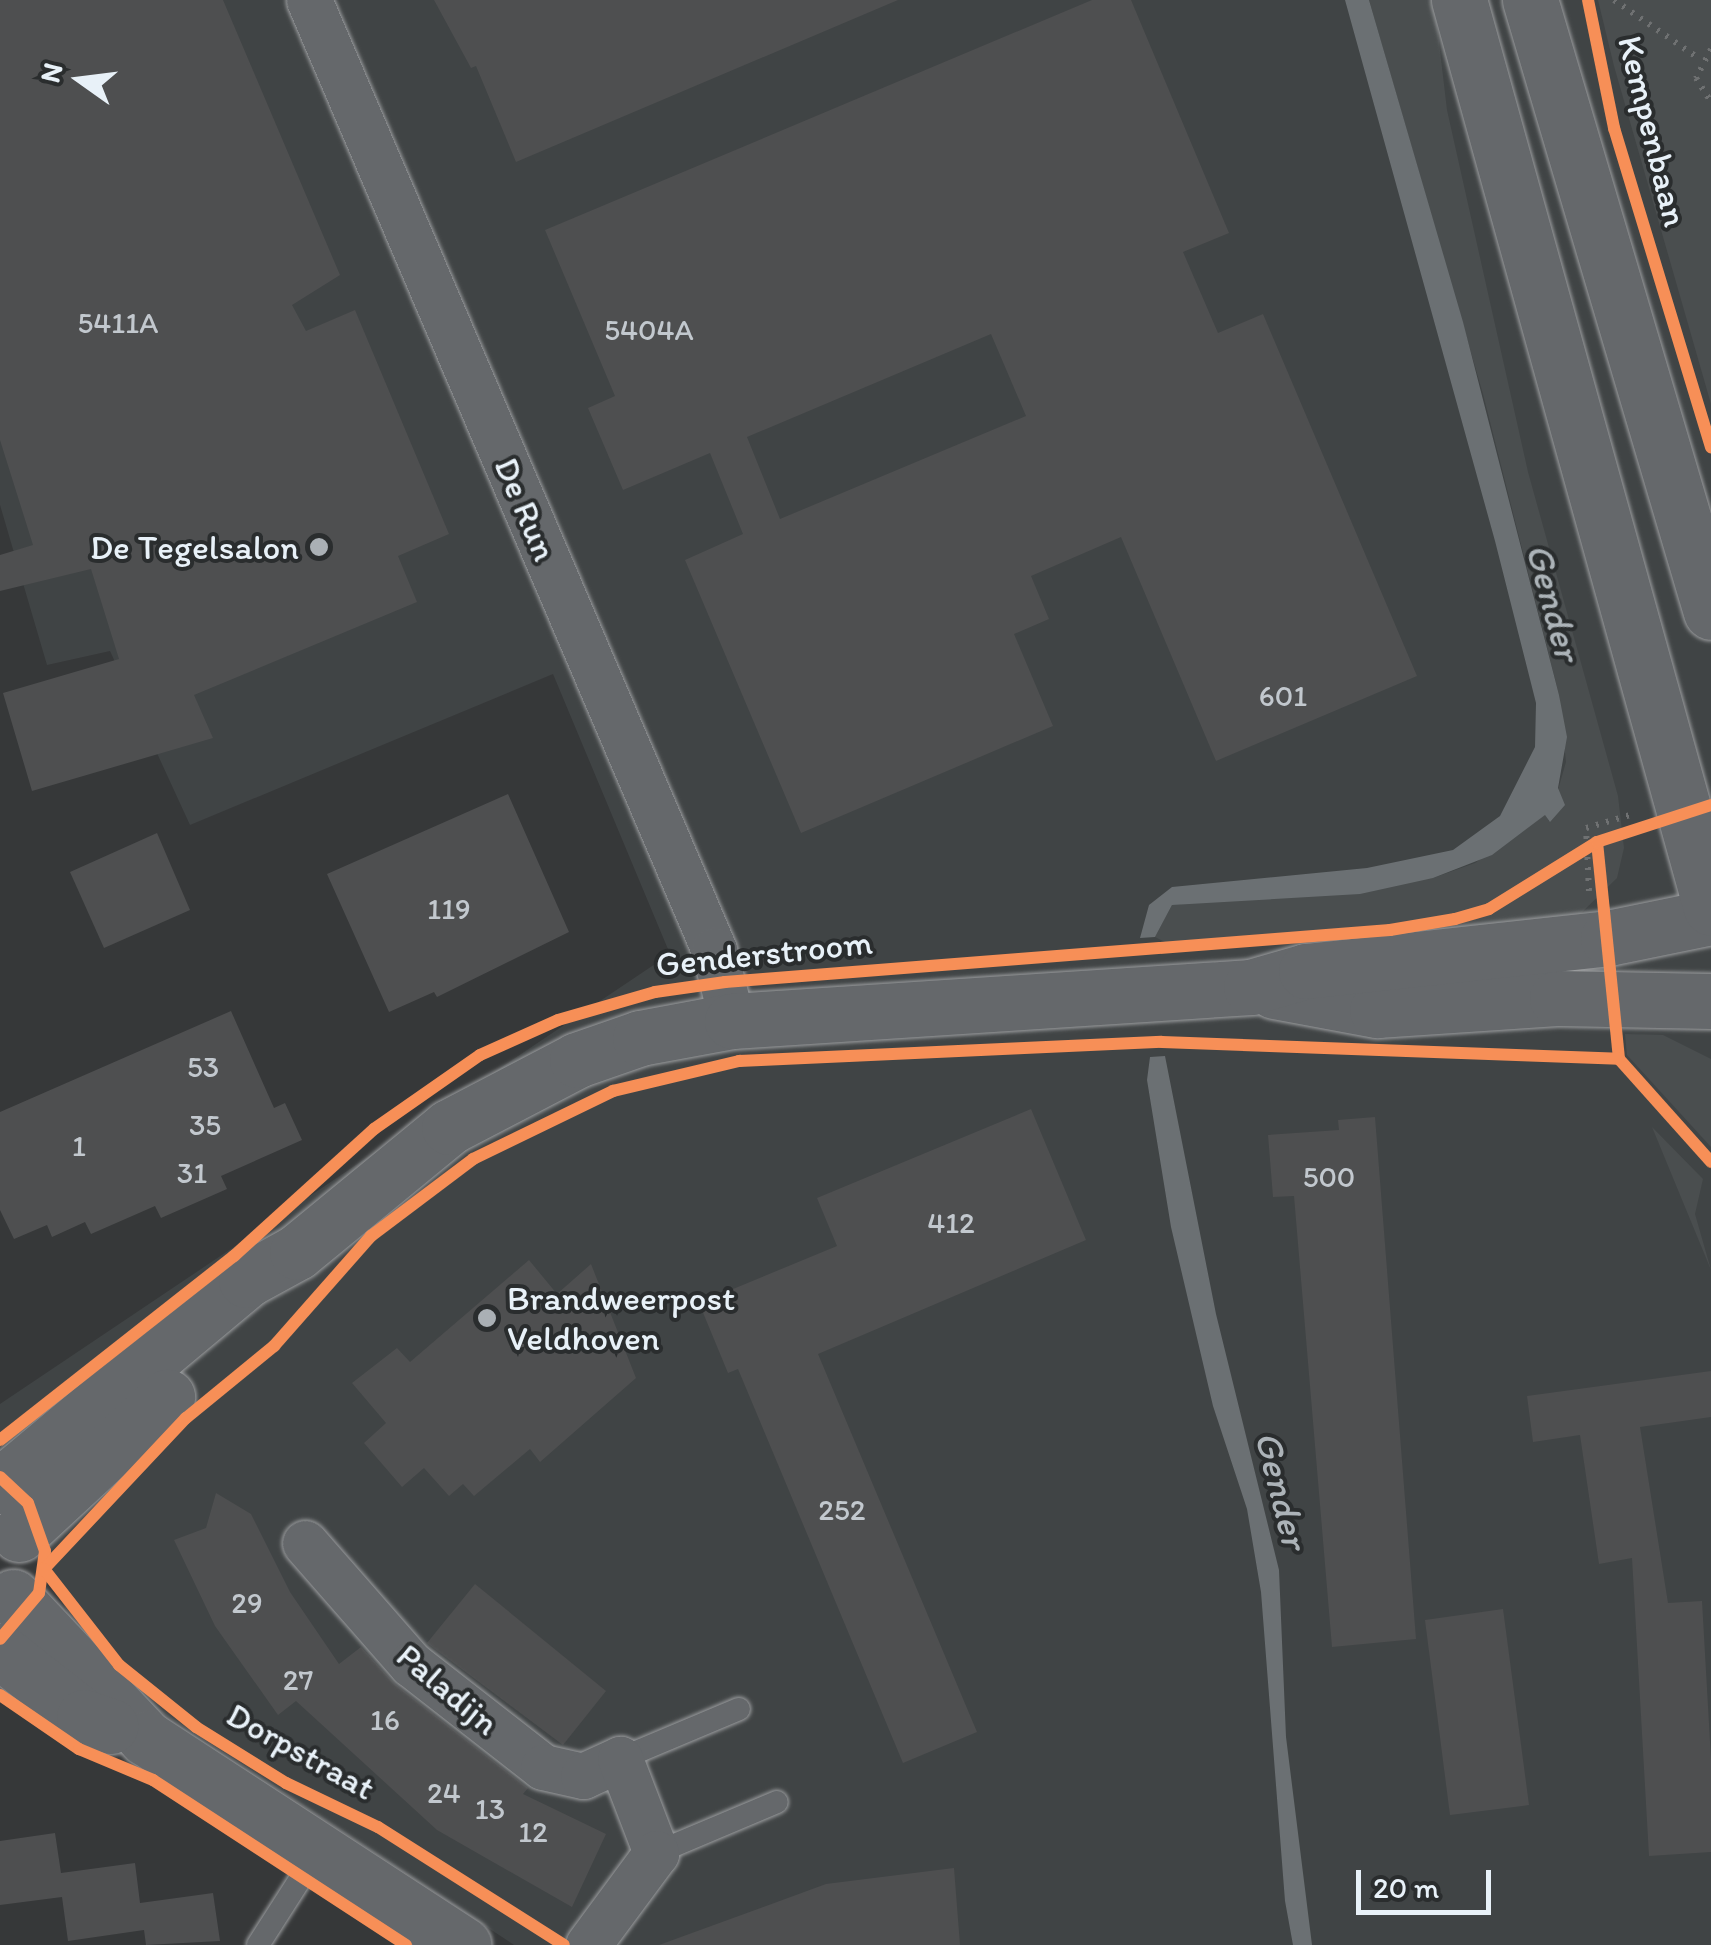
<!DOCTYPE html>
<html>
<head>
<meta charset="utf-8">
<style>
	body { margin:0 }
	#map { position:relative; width:1711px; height:1945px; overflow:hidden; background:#363839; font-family:Itim,sans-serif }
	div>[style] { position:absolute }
	.built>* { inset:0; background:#404445 }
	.green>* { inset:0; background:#4a4e4f }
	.water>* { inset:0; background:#6b7073 }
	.building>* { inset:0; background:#4e4f50 }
	.path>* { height:6px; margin-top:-3px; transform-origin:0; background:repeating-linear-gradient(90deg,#6f7172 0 2.5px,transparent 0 10.5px) }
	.roads { filter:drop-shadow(0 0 2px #9b9d9f) drop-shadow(0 0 2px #9b9d9f) }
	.service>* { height:22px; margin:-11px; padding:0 11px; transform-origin:11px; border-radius:11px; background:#65686b }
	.minor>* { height:45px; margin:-22.5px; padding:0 22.5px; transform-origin:22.5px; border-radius:22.5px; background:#65686b }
	.tertiary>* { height:55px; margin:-27.5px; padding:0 27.5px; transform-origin:27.5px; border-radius:27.5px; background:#65686b }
	.secondary>* { height:55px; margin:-27.5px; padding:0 27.5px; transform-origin:27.5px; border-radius:27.5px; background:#65686b }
	.cycleway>* { height:12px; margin:-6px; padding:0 6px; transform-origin:6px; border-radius:6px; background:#f78f57 }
	.dots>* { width:28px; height:28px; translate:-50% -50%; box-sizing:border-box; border:5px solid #2a2d2e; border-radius:50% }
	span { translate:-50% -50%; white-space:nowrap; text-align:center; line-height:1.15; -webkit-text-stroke:8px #2a2d2e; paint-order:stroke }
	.number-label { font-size:30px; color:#c2c8ce }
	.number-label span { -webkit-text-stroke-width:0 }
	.street-label { font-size:35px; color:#e8f1f8 }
	.poi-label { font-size:35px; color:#e8f1f8 }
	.right { translate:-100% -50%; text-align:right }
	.left { translate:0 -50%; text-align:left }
	.water-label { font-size:38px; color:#acb3b8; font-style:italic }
	.north { position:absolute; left:30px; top:30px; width:100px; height:100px; -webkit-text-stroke:8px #2a2d2e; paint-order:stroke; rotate:284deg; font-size:28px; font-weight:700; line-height:40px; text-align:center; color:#e8f1f8 }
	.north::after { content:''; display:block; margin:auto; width:35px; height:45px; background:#e8f1f8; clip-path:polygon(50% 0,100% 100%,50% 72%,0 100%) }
	.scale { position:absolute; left:1356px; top:1870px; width:135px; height:45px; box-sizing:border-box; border:5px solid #e8f1f8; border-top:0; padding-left:12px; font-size:30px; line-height:35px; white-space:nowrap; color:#e8f1f8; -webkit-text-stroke:8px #2a2d2e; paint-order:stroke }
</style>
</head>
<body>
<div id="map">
	<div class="built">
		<div style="clip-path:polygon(0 0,1711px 0,1711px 1945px,514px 1945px,94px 1668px,0 1473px,0 1404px,670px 954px,553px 674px,190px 825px,110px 651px,47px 665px,0 505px)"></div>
	</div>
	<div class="green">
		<div style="clip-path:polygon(1369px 0,1434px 0,1447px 110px,1528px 472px,1618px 796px,1624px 848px,1617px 878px,1574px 920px,1519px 933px,1319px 931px,1167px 943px,1155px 937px,1172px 905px,1433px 878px,1475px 863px,1545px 814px,1549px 821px,1566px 762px,1559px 695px,1483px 394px)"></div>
		<div style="clip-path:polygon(1598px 0,1711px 0,1711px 404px,1614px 66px)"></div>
		<div style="clip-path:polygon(1625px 1034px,1663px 1035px,1711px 1059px,1711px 1147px,1627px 1055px)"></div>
		<div style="clip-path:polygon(1652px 1127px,1703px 1179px,1695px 1214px,1711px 1270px)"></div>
	</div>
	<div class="water">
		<div style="clip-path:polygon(1345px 0,1369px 0,1463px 322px,1559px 695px,1567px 737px,1558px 788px,1565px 805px,1550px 822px,1545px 815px,1492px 855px,1433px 878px,1360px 894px,1172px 905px,1155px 937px,1140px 938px,1149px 905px,1172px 887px,1367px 868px,1453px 850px,1500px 816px,1535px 747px,1536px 703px,1495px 541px)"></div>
		<div style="clip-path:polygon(1165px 1056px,1216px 1314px,1279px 1570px,1286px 1737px,1312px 1945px,1293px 1945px,1285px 1901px,1261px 1592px,1247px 1509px,1213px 1406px,1171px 1227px,1147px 1080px,1150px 1057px)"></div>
	</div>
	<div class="building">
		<div style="clip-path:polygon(0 0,223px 0,340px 275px,292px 305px,306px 331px,355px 310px,449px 534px,398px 556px,417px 602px,194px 695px,213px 738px,32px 791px,3px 693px,119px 659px,91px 569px,0 591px,0 555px,33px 545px,0 440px)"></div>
		<div style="clip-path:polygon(434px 0,898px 0,516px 162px,476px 66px,471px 68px)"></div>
		<div style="clip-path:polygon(evenodd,1092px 0,1131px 0,1229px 233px,1183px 252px,1218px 333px,1263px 314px,1417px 676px,1216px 761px,1121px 537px,1031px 576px,1049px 619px,1014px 634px,1053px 726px,801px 833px,685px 560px,743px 534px,710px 453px,623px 490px,588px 408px,615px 396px,545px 230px,1092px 0,991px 334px,1026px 416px,780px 519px,747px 437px,991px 334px)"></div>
		<div style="clip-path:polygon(508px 794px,569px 932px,437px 997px,434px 992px,389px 1012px,327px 874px)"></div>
		<div style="clip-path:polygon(157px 833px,190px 910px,104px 948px,70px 872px)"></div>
		<div style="clip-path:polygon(231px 1011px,274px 1108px,285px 1103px,302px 1140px,221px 1176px,227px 1189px,161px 1218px,155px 1206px,91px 1234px,85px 1222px,52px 1237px,47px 1225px,14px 1239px,0 1210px,0 1112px)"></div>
		<div style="clip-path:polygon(1031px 1109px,1086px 1240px,818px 1354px,977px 1732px,903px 1763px,738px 1369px,728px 1373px,699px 1303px,837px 1246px,817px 1198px)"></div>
		<div style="clip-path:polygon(1375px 1117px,1416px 1639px,1332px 1647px,1294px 1196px,1273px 1197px,1268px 1135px,1339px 1130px,1338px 1120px)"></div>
		<div style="clip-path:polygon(529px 1260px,557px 1294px,591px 1264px,636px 1378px,540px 1462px,530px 1449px,474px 1496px,463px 1484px,449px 1496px,424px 1468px,402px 1487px,364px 1443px,386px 1423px,352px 1383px,397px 1348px,410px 1362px)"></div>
		<div style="clip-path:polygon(1711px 1371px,1711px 1417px,1640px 1427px,1668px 1603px,1702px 1601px,1711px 1759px,1711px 1852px,1649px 1856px,1632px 1558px,1599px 1564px,1580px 1435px,1533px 1442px,1527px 1396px)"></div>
		<div style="clip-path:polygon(216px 1493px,251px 1514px,290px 1592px,339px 1664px,361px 1647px,395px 1684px,528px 1788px,523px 1794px,606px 1834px,572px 1907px,437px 1830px,296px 1701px,278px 1715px,215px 1626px,174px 1540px,206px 1528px)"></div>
		<div style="clip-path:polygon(475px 1584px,606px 1691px,563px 1745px,427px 1643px)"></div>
		<div style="clip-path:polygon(1503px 1609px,1529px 1805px,1450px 1815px,1425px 1620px)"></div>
		<div style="clip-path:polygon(55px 1833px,61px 1873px,135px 1863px,140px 1903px,213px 1893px,220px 1941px,146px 1945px,144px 1930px,68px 1941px,62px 1897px,0 1905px,0 1841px)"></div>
		<div style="clip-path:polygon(954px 1868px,960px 1945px,659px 1945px,826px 1884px)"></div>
	</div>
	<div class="path">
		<div style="left:1614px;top:0;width:104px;rotate:34.5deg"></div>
		<div style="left:1711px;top:49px;width:33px;rotate:117deg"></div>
		<div style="left:1696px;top:78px;width:28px;rotate:58deg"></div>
		<div style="left:1589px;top:891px;width:63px;rotate:-92.7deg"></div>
		<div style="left:1586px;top:828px;width:49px;rotate:-16.6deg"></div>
	</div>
	<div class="roads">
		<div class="service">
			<div style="left:620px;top:1759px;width:129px;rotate:-22.8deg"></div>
			<div style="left:656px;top:1853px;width:131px;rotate:-22.9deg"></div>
			<div style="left:258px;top:1945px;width:112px;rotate:-57.4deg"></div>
		</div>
		<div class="minor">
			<div style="left:309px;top:0;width:1033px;rotate:66.91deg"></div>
			<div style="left:714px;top:950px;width:73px;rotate:75.8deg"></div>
			<div style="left:305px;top:1543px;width:161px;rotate:48.8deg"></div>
			<div style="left:411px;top:1664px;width:167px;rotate:38deg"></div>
			<div style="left:543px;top:1767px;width:41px;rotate:12.7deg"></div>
			<div style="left:583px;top:1776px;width:41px;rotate:-24.7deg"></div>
			<div style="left:620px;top:1759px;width:101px;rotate:69deg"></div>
			<div style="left:656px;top:1853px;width:114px;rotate:126.5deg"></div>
		</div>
		<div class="tertiary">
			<div style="left:1274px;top:991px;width:105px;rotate:10.5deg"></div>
			<div style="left:1377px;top:1010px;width:180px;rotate:-3.8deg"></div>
			<div style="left:1557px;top:998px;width:154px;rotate:1.1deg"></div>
			<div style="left:0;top:1486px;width:321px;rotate:-39.9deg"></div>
			<div style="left:246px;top:1280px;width:58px;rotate:-28.8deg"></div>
			<div style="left:297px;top:1252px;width:197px;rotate:-39.4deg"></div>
			<div style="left:449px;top:1127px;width:144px;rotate:-27.6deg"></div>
			<div style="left:577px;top:1060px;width:67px;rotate:-19.2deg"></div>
			<div style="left:640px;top:1038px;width:94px;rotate:-10.5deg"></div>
			<div style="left:732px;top:1021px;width:520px;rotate:-3.75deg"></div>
			<div style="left:1251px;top:987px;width:57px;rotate:-16.2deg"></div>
			<div style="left:1306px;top:971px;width:304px;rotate:-6.2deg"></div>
			<div style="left:1608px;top:938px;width:105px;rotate:-11.5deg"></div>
			<div style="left:19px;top:1534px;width:202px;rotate:-42.8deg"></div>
			<div style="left:13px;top:1597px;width:194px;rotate:46.7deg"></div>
			<div style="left:146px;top:1738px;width:379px;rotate:33.1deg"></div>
			<div style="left:0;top:1651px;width:107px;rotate:38.2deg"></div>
			<div style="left:84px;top:1717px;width:28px;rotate:19deg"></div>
		</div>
		<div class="secondary">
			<div style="left:1459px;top:0;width:942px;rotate:74.49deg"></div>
			<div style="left:1530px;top:0;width:638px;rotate:73.52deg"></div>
		</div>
	</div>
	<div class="cycleway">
		<div style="left:1588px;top:0;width:131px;rotate:78.5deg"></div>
		<div style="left:1614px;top:128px;width:334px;rotate:73.1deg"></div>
		<div style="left:1597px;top:842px;width:218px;rotate:84.2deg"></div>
		<div style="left:1619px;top:1059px;width:138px;rotate:48.2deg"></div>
		<div style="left:0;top:1440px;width:298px;rotate:-38.2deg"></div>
		<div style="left:234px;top:1256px;width:189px;rotate:-42.2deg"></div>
		<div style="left:374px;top:1129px;width:129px;rotate:-34.9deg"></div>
		<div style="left:480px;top:1055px;width:85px;rotate:-24.2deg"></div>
		<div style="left:558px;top:1020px;width:101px;rotate:-16.1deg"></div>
		<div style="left:655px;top:992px;width:71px;rotate:-8.1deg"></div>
		<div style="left:725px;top:982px;width:667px;rotate:-4.47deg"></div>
		<div style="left:1390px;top:930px;width:66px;rotate:-9.6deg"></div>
		<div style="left:1455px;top:919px;width:35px;rotate:-16deg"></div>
		<div style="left:1489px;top:909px;width:127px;rotate:-31.8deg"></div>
		<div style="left:1597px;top:842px;width:120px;rotate:-18deg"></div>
		<div style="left:0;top:1477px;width:38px;rotate:43deg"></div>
		<div style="left:28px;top:1503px;width:51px;rotate:70.5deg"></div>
		<div style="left:45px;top:1551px;width:42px;rotate:98.1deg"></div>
		<div style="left:39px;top:1593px;width:60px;rotate:130.3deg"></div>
		<div style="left:44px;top:1569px;width:207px;rotate:-46.8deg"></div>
		<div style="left:186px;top:1418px;width:114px;rotate:-39.3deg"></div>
		<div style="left:274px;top:1346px;width:147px;rotate:-48.6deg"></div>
		<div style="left:371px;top:1236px;width:128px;rotate:-37deg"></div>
		<div style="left:473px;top:1159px;width:156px;rotate:-25.9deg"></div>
		<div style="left:613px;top:1091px;width:130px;rotate:-13.4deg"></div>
		<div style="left:739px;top:1061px;width:423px;rotate:-2.6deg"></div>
		<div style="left:1162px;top:1042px;width:457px;rotate:2.1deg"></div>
		<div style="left:44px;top:1569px;width:122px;rotate:52deg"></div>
		<div style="left:119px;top:1665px;width:99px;rotate:38.8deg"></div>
		<div style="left:196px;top:1727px;width:106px;rotate:31.9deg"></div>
		<div style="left:286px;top:1783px;width:102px;rotate:25.6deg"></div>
		<div style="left:378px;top:1827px;width:220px;rotate:32.4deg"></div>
		<div style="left:0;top:1695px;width:96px;rotate:34.4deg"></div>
		<div style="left:79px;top:1749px;width:80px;rotate:22.7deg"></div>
		<div style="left:153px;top:1780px;width:302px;rotate:33.1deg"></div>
	</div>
	<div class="dots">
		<div style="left:319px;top:547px;background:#aab0b5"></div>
		<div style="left:487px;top:1318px;background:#aab0b5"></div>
	</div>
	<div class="number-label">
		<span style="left:118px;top:323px">5411A</span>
		<span style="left:649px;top:330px">5404A</span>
		<span style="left:1283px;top:696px">601</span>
		<span style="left:449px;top:909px">119</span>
		<span style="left:203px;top:1067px">53</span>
		<span style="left:205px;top:1125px">35</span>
		<span style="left:79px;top:1146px">1</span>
		<span style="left:192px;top:1173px">31</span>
		<span style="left:1329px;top:1177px">500</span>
		<span style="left:951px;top:1223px">412</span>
		<span style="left:842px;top:1510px">252</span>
		<span style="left:247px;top:1603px">29</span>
		<span style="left:298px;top:1680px">27</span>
		<span style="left:385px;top:1720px">16</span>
		<span style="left:444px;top:1793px">24</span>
		<span style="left:490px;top:1809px">13</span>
		<span style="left:533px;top:1832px">12</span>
	</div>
	<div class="street-label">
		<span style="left:1653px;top:131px;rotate:76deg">Kempenbaan</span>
		<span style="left:526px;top:509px;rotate:67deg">De Run</span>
		<span style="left:764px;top:953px;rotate:-6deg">Genderstroom</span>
		<span style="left:448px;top:1689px;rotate:40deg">Paladijn</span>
		<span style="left:301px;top:1751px;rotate:29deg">Dorpstraat</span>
	</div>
	<div class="poi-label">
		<span class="right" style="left:299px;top:547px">De Tegelsalon</span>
		<span class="left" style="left:507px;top:1318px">Brandweerpost<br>Veldhoven</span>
	</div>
	<div class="water-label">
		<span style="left:1553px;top:602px;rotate:75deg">Gender</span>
		<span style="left:1281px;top:1490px;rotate:76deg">Gender</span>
	</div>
	<div class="north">N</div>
	<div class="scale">20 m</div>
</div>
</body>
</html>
